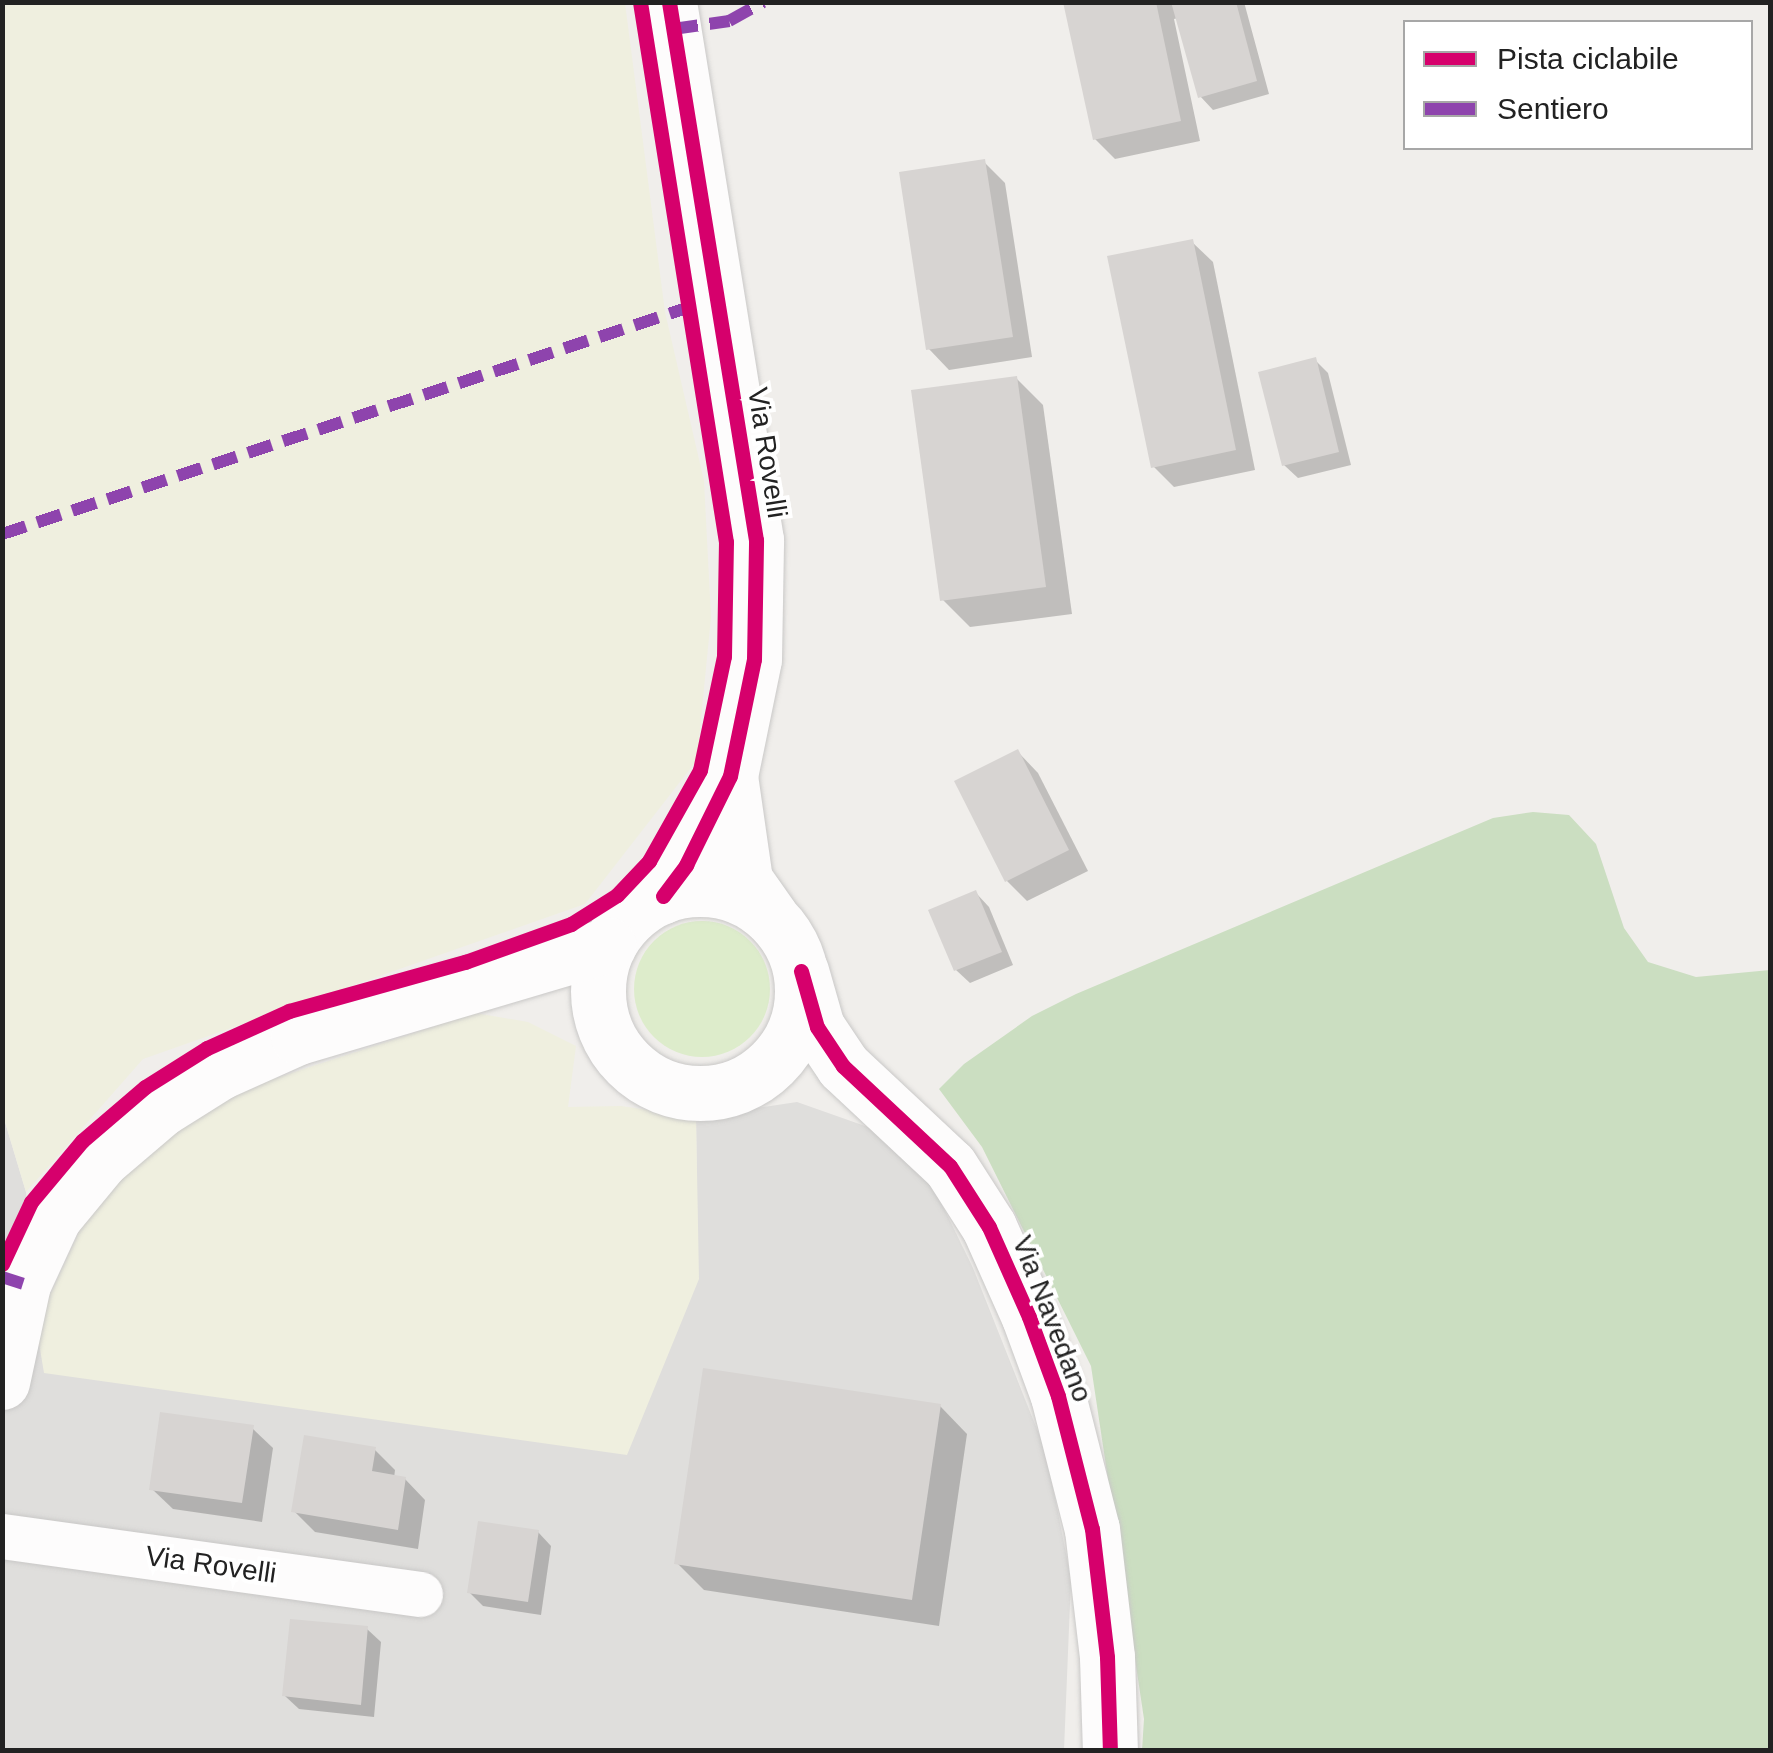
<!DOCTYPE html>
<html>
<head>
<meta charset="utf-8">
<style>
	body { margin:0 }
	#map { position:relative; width:1773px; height:1753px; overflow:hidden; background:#f0eeeb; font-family:Helvetica,sans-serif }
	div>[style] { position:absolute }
	.residential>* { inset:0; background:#dfdedc }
	.farmland>* { inset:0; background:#efefdf }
	.grass>* { inset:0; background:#ddeccb }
	.round { border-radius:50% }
	.forest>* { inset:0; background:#cbdec1 }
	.shadow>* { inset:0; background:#0003 }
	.building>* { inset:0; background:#d7d4d2 }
	.roads { filter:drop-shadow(0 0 2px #c9c8c7) drop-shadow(0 0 2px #c9c8c7) }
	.minor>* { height:45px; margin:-22.5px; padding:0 22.5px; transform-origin:22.5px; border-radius:22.5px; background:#fdfcfc }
	.tertiary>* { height:55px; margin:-27.5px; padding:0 27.5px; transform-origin:27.5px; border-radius:27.5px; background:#fdfcfc }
	.tertiary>.ring { margin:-27.5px; padding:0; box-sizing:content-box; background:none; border:55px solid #fdfcfc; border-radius:50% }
	.quiet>* { height:12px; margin-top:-6px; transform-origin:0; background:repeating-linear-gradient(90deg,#8e44ad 0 25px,transparent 0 37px) }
	.cycleway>* { height:15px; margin:-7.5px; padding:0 7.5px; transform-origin:7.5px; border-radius:7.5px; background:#d6006c }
	span { translate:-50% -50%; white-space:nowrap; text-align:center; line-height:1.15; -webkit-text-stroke:8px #fff; paint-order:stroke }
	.street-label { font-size:28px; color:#222 }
	.frame { position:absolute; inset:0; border:5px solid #222; pointer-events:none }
	.legend { position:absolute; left:1403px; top:20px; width:350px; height:130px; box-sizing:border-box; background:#fff; border:2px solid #a7a7a7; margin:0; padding:12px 18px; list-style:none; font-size:30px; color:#222 }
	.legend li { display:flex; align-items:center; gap:20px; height:50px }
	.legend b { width:50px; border:2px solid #a7a7a7 }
</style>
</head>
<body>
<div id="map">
	<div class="residential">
		<div style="clip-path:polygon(797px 1102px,882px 1132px,934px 1188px,973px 1268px,1046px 1452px,1071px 1579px,1064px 1750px,3px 1750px,2px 1112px,26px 1192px,36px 1325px,698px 1279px,696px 1117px)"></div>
	</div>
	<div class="farmland">
		<div style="clip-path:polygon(2px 3px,625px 3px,665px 312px,704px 481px,711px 617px,697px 760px,585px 904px,143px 1059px,26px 1192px,2px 1112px)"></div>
		<div style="clip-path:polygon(475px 1013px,528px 1022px,576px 1046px,568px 1107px,621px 1106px,696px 1117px,699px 1279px,627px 1455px,44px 1373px,36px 1325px,80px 1230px,126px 1173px,181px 1126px,236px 1091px)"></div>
	</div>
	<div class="grass">
		<div class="round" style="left:634px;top:921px;width:136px;height:136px"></div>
	</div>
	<div class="forest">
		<div style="clip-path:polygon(1533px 812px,1569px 815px,1596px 844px,1624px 928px,1648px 962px,1696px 977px,1770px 970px,1770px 1750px,1142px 1750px,1144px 1719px,1091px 1366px,982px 1147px,939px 1089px,964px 1064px,1032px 1016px,1076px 994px,1493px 818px)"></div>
	</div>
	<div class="shadow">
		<div style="clip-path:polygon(1066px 2px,1244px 2px,1269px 94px,1213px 110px,1200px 96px,1178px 18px,1174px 19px,1200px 141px,1115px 159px,1095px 139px)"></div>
		<div style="clip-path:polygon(984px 162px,1005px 183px,1032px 357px,949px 370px,929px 349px)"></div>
		<div style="clip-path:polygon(1192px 242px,1213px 262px,1255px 470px,1174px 487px,1153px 466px)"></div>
		<div style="clip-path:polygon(1315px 360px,1328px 373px,1351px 465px,1298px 478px,1284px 465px)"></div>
		<div style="clip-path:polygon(1016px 378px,1043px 405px,1072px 614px,970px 627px,943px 600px)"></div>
		<div style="clip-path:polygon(1018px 752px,1038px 773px,1088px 871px,1027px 901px,1007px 881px)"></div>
		<div style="clip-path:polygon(976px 893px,989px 907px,1013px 965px,970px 983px,956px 970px)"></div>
		<div style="clip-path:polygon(940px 1406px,967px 1434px,939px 1626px,704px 1590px,677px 1563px)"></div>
		<div style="clip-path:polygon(252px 1428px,273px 1448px,262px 1522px,173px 1509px,152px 1489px)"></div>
		<div style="clip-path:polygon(374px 1449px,395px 1470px,394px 1478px,405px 1479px,425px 1500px,418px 1549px,315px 1532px,294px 1511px)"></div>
		<div style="clip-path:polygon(538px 1532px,551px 1546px,541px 1615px,483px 1606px,470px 1593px)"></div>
		<div style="clip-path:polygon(367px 1629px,381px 1642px,374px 1717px,299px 1709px,285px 1696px)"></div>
	</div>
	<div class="building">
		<div style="clip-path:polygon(1063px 2px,1156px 2px,1181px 121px,1093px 140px)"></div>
		<div style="clip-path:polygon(1171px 2px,1236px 2px,1257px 81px,1198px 98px)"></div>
		<div style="clip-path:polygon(985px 159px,1013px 337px,926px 350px,899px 172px)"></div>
		<div style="clip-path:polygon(1193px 239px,1236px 450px,1151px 468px,1107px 256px)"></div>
		<div style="clip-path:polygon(1316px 357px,1339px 452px,1282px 466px,1258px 372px)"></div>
		<div style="clip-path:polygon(1017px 376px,1046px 587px,940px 601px,911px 390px)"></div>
		<div style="clip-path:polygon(1018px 749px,1069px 850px,1005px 882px,954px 781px)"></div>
		<div style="clip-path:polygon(976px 890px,1002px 952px,954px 971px,928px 910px)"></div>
		<div style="clip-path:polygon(703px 1368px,941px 1404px,912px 1600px,674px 1564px)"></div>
		<div style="clip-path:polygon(160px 1412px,254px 1425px,242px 1503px,149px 1490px)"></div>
		<div style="clip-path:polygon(304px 1435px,376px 1447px,372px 1471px,406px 1477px,398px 1530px,291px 1512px)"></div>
		<div style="clip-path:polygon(478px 1521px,539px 1530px,528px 1602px,467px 1593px)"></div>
		<div style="clip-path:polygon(290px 1619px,368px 1626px,361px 1705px,282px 1696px)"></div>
	</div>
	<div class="roads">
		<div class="minor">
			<div style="left:2px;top:1536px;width:422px;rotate:7.9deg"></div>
		</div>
		<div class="tertiary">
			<div style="left:730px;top:776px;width:105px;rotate:81.8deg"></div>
			<div style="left:745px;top:880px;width:45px;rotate:54.9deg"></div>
			<div class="ring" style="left:598px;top:889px;width:149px;height:149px"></div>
			<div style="left:663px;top:896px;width:39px;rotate:-53deg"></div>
			<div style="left:686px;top:865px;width:99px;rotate:-63.7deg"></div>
			<div style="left:730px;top:776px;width:119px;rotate:-78.4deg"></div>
			<div style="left:754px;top:659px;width:119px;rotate:-89deg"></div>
			<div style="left:756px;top:540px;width:545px;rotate:-99.19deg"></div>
			<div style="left:801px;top:971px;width:58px;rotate:74.1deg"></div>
			<div style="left:817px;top:1027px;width:47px;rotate:56.3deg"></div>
			<div style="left:843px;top:1066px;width:146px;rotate:43.1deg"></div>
			<div style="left:950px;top:1166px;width:72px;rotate:57.4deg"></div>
			<div style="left:989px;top:1227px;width:98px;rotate:66deg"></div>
			<div style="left:1029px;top:1317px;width:84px;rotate:69.8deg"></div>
			<div style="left:1058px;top:1396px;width:137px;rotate:75.7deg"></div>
			<div style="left:1092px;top:1529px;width:129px;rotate:83.3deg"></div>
			<div style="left:1107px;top:1657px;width:93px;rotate:88.2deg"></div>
			<div style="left:2px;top:1382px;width:100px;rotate:-77.9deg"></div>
			<div style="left:23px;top:1284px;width:74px;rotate:-65.2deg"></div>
			<div style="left:54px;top:1217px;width:74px;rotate:-50.5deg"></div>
			<div style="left:101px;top:1160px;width:79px;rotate:-40.4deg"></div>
			<div style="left:161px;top:1109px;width:70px;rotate:-32.1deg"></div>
			<div style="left:220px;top:1072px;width:85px;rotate:-24.2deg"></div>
			<div style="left:298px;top:1037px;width:324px;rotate:-16.5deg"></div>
		</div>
	</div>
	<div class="quiet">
		<div style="left:673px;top:29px;width:57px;rotate:-8.1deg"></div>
		<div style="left:729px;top:21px;width:39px;rotate:-29deg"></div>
		<div style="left:2px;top:534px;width:731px;rotate:-18.26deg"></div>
		<div style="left:2px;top:1277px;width:22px;rotate:18deg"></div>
	</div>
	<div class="cycleway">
		<div style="left:663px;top:896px;width:39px;rotate:-53deg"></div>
		<div style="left:686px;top:865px;width:99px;rotate:-63.7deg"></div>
		<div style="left:730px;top:776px;width:119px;rotate:-78.4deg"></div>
		<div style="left:754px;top:659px;width:119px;rotate:-89deg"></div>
		<div style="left:756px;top:540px;width:545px;rotate:-99.19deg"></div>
		<div style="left:801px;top:971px;width:58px;rotate:74.1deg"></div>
		<div style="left:817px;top:1027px;width:47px;rotate:56.3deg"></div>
		<div style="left:843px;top:1066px;width:146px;rotate:43.1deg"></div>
		<div style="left:950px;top:1166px;width:72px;rotate:57.4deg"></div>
		<div style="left:989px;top:1227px;width:98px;rotate:66deg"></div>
		<div style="left:1029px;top:1317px;width:84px;rotate:69.8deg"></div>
		<div style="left:1058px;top:1396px;width:137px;rotate:75.7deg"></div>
		<div style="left:1092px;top:1529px;width:129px;rotate:83.3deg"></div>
		<div style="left:1107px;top:1657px;width:93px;rotate:88.2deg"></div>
		<div style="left:2px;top:1264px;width:68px;rotate:-64.9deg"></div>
		<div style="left:31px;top:1202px;width:80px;rotate:-50.1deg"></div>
		<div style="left:82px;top:1141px;width:83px;rotate:-40.6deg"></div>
		<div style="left:145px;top:1087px;width:73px;rotate:-32.2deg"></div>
		<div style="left:207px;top:1048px;width:90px;rotate:-24.3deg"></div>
		<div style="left:289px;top:1011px;width:183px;rotate:-15.6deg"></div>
		<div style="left:465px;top:962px;width:113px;rotate:-19.7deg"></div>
		<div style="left:571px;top:924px;width:54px;rotate:-32.2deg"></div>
		<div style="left:617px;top:895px;width:47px;rotate:-46.7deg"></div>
		<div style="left:649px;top:861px;width:104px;rotate:-60.7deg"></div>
		<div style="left:700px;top:770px;width:116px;rotate:-78.1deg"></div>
		<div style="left:724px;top:656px;width:114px;rotate:-89deg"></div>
		<div style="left:726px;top:542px;width:547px;rotate:-99.05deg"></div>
	</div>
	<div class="street-label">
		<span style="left:767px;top:453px;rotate:81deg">Via Rovelli</span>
		<span style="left:1052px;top:1319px;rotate:69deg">Via Navedano</span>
		<span style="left:211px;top:1565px;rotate:8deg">Via Rovelli</span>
	</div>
	<div class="frame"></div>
	<ul class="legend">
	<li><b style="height:12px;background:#d6006c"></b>Pista ciclabile</li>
	<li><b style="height:12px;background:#8e44ad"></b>Sentiero</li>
	</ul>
</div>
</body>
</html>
